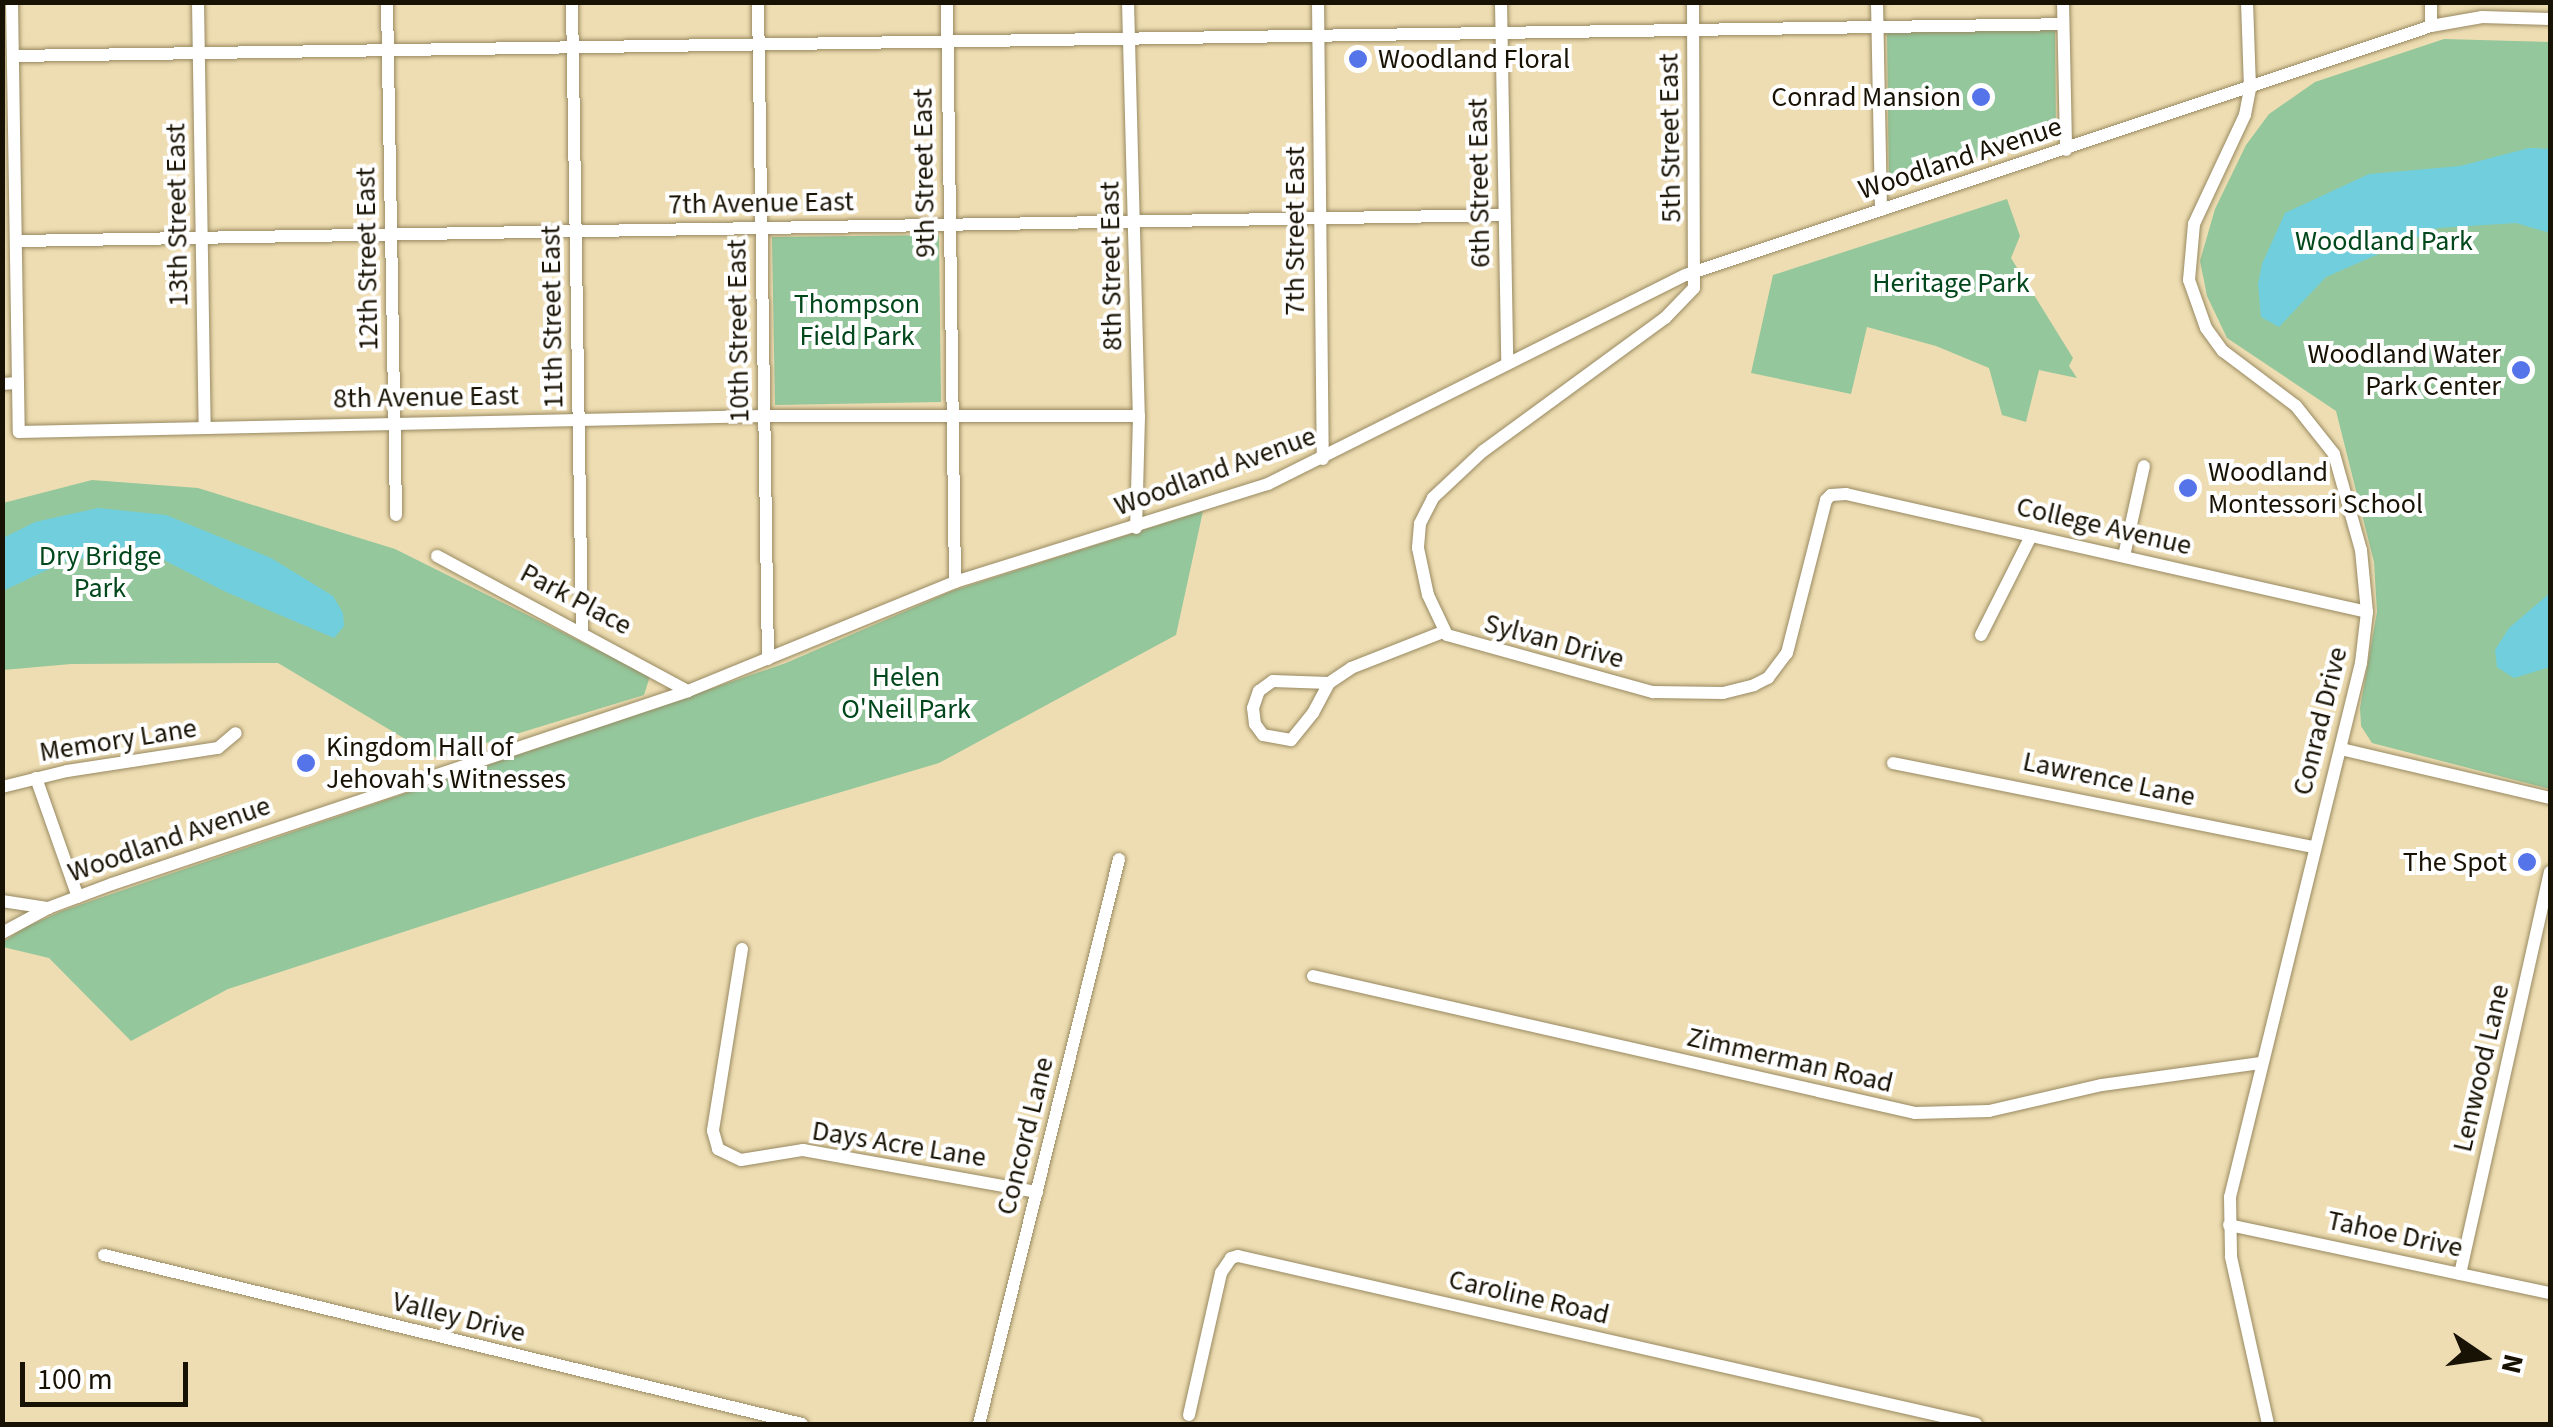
<!DOCTYPE html>
<html>
<head>
<meta charset="utf-8">
<style>
	body { margin:0 }
	#map { position:relative; width:2553px; height:1427px; overflow:hidden; background:#eeddb2; font-family:"Source Sans 3",sans-serif }
	div>[style] { position:absolute }
	.green>* { inset:0; background:#94c79c }
	.water>* { inset:0; background:#70cedd }
	.roads { filter:drop-shadow(0 0 2px #988961) drop-shadow(0 0 2px #988961) }
	.minor>* { height:12px; margin:-6px; padding:0 6px; transform-origin:6px; border-radius:6px; background:#fff }
	.dots>* { width:28px; height:28px; translate:-50% -50%; box-sizing:border-box; border:5px solid #fff; border-radius:50% }
	span { translate:-50% -50%; white-space:nowrap; text-align:center; line-height:1.15; -webkit-text-stroke:8px #fff; paint-order:stroke }
	.poi-label { font-size:28px; color:#181204 }
	.left { translate:0 -50%; text-align:left }
	.right { translate:-100% -50%; text-align:right }
	.street-label { font-size:28px; color:#181204 }
	.park-label { font-size:28px; color:#00471b }
	.frame { position:absolute; inset:0; border:5px solid #181204; pointer-events:none }
	.north { position:absolute; left:2433px; top:1307px; width:100px; height:100px; -webkit-text-stroke:8px #fff; paint-order:stroke; rotate:103deg; font-size:28px; font-weight:700; line-height:40px; text-align:center; color:#181204 }
	.north::after { content:''; display:block; margin:auto; width:35px; height:45px; background:#181204; clip-path:polygon(50% 0,100% 100%,50% 72%,0 100%) }
	.scale { position:absolute; left:20px; top:1362px; width:168px; height:45px; box-sizing:border-box; border:5px solid #181204; border-top:0; padding-left:12px; font-size:30px; line-height:35px; white-space:nowrap; color:#181204; -webkit-text-stroke:8px #fff; paint-order:stroke }
</style>
</head>
<body>
<div id="map">
	<div class="green">
		<div style="clip-path:polygon(2055px 29px,2056px 132px,1889px 186px,1887px 33px)"></div>
		<div style="clip-path:polygon(2444px 39px,2550px 42px,2550px 789px,2372px 743px,2361px 726px,2360px 708px,2377px 612px,2374px 562px,2336px 411px,2227px 338px,2207px 296px,2200px 261px,2215px 209px,2246px 145px,2269px 114px,2315px 82px)"></div>
		<div style="clip-path:polygon(2007px 199px,2020px 236px,2011px 258px,2073px 358px,2069px 366px,2077px 378px,2039px 370px,2026px 422px,2002px 415px,1989px 368px,1936px 346px,1867px 327px,1851px 394px,1751px 373px,1773px 275px)"></div>
		<div style="clip-path:polygon(939px 235px,941px 402px,775px 405px,772px 237px)"></div>
		<div style="clip-path:polygon(92px 480px,198px 488px,395px 549px,650px 676px,644px 695px,437px 758px,278px 663px,71px 664px,3px 670px,3px 503px)"></div>
		<div style="clip-path:polygon(1203px 511px,1176px 635px,939px 763px,754px 818px,228px 989px,131px 1041px,49px 958px,3px 947px,3px 942px,26px 927px,62px 911px,786px 663px,952px 591px)"></div>
	</div>
	<div class="water">
		<div style="clip-path:polygon(2529px 148px,2550px 149px,2550px 233px,2516px 223px,2438px 228px,2326px 277px,2279px 327px,2261px 317px,2258px 284px,2262px 264px,2285px 213px,2369px 174px,2460px 166px)"></div>
		<div style="clip-path:polygon(98px 508px,166px 515px,271px 558px,333px 596px,343px 613px,344px 626px,334px 638px,226px 592px,156px 556px,70px 559px,3px 591px,3px 538px,35px 522px)"></div>
		<div style="clip-path:polygon(2550px 593px,2550px 667px,2514px 678px,2497px 667px,2495px 650px,2509px 628px)"></div>
	</div>
	<div class="roads">
		<div class="minor">
			<div style="left:12px;top:2px;width:430px;rotate:89.1deg"></div>
			<div style="left:19px;top:432px;width:745px;rotate:-1.23deg"></div>
			<div style="left:764px;top:416px;width:375px"></div>
			<div style="left:198px;top:2px;width:425px;rotate:89.1deg"></div>
			<div style="left:387px;top:2px;width:513px;rotate:88.99deg"></div>
			<div style="left:572px;top:2px;width:628px;rotate:89.09deg"></div>
			<div style="left:758px;top:2px;width:657px;rotate:89.13deg"></div>
			<div style="left:947px;top:2px;width:580px;rotate:89.21deg"></div>
			<div style="left:1128px;top:2px;width:414px;rotate:88.5deg"></div>
			<div style="left:1139px;top:416px;width:112px;rotate:91.5deg"></div>
			<div style="left:1318px;top:2px;width:457px;rotate:89.4deg"></div>
			<div style="left:1501px;top:2px;width:360px;rotate:89deg"></div>
			<div style="left:1693px;top:2px;width:286px;rotate:89.8deg"></div>
			<div style="left:1694px;top:288px;width:42px;rotate:134deg"></div>
			<div style="left:1665px;top:318px;width:225px;rotate:143.8deg"></div>
			<div style="left:1483px;top:451px;width:69px;rotate:136.8deg"></div>
			<div style="left:1433px;top:498px;width:29px;rotate:117deg"></div>
			<div style="left:1420px;top:524px;width:24px;rotate:95deg"></div>
			<div style="left:1418px;top:548px;width:48px;rotate:78deg"></div>
			<div style="left:1428px;top:595px;width:44px;rotate:64.6deg"></div>
			<div style="left:1447px;top:635px;width:214px;rotate:15.5deg"></div>
			<div style="left:1653px;top:692px;width:70px;rotate:0.8deg"></div>
			<div style="left:1723px;top:693px;width:32px;rotate:-14deg"></div>
			<div style="left:1754px;top:685px;width:16px;rotate:-27deg"></div>
			<div style="left:1768px;top:678px;width:31px;rotate:-53deg"></div>
			<div style="left:1787px;top:653px;width:158px;rotate:-75.7deg"></div>
			<div style="left:1826px;top:500px;width:7px;rotate:-45deg"></div>
			<div style="left:1831px;top:495px;width:15px;rotate:-4deg"></div>
			<div style="left:1846px;top:494px;width:534px;rotate:12.76deg"></div>
			<div style="left:1877px;top:2px;width:208px;rotate:88.9deg"></div>
			<div style="left:2063px;top:2px;width:148px;rotate:88.8deg"></div>
			<div style="left:2247px;top:2px;width:87px;rotate:88deg"></div>
			<div style="left:2250px;top:89px;width:26px;rotate:101deg"></div>
			<div style="left:2245px;top:115px;width:120px;rotate:115.1deg"></div>
			<div style="left:2194px;top:224px;width:56px;rotate:95.1deg"></div>
			<div style="left:2189px;top:280px;width:51px;rotate:70.5deg"></div>
			<div style="left:2206px;top:328px;width:29px;rotate:54deg"></div>
			<div style="left:2223px;top:351px;width:91px;rotate:37deg"></div>
			<div style="left:2296px;top:406px;width:61px;rotate:51.6deg"></div>
			<div style="left:2334px;top:454px;width:100px;rotate:74.3deg"></div>
			<div style="left:2361px;top:550px;width:62px;rotate:84.5deg"></div>
			<div style="left:2367px;top:612px;width:51px;rotate:96.7deg"></div>
			<div style="left:2361px;top:663px;width:550px;rotate:103.78deg"></div>
			<div style="left:2230px;top:1197px;width:60px;rotate:89deg"></div>
			<div style="left:2231px;top:1257px;width:171px;rotate:77.5deg"></div>
			<div style="left:2431px;top:26px;width:24px;rotate:-90deg"></div>
			<div style="left:13px;top:56px;width:2050px;rotate:-0.89deg"></div>
			<div style="left:18px;top:241px;width:1486px;rotate:-1deg"></div>
			<div style="left:2px;top:384px;width:16px;rotate:-4deg"></div>
			<div style="left:437px;top:556px;width:285px;rotate:28.3deg"></div>
			<div style="left:2124px;top:556px;width:92px;rotate:-77.5deg"></div>
			<div style="left:1981px;top:635px;width:111px;rotate:-63.2deg"></div>
			<div style="left:1329px;top:683px;width:34px;rotate:118deg"></div>
			<div style="left:1313px;top:713px;width:35px;rotate:129deg"></div>
			<div style="left:1291px;top:740px;width:28px;rotate:-170deg"></div>
			<div style="left:1263px;top:735px;width:14px;rotate:-126deg"></div>
			<div style="left:1255px;top:724px;width:16px;rotate:-97deg"></div>
			<div style="left:1253px;top:708px;width:18px;rotate:-71deg"></div>
			<div style="left:1259px;top:691px;width:17px;rotate:-36deg"></div>
			<div style="left:1273px;top:681px;width:56px;rotate:2deg"></div>
			<div style="left:1329px;top:683px;width:27px;rotate:-34deg"></div>
			<div style="left:1351px;top:668px;width:99px;rotate:-21.4deg"></div>
			<div style="left:2341px;top:749px;width:215px;rotate:13.2deg"></div>
			<div style="left:1893px;top:763px;width:428px;rotate:11.3deg"></div>
			<div style="left:36px;top:778px;width:126px;rotate:70.6deg"></div>
			<div style="left:2px;top:787px;width:67px;rotate:-13.8deg"></div>
			<div style="left:67px;top:771px;width:153px;rotate:-8.7deg"></div>
			<div style="left:218px;top:748px;width:23px;rotate:-40deg"></div>
			<div style="left:2px;top:901px;width:47px;rotate:8.7deg"></div>
			<div style="left:2px;top:933px;width:52px;rotate:-28.5deg"></div>
			<div style="left:48px;top:908px;width:68px;rotate:-20.6deg"></div>
			<div style="left:112px;top:884px;width:607px;rotate:-18.52deg"></div>
			<div style="left:688px;top:691px;width:288px;rotate:-22.2deg"></div>
			<div style="left:955px;top:582px;width:328px;rotate:-17.4deg"></div>
			<div style="left:1268px;top:484px;width:467px;rotate:-26.6deg"></div>
			<div style="left:1686px;top:275px;width:786px;rotate:-18.48deg"></div>
			<div style="left:2431px;top:26px;width:52px;rotate:-10deg"></div>
			<div style="left:2482px;top:17px;width:68px;rotate:1.7deg"></div>
			<div style="left:742px;top:949px;width:184px;rotate:99.1deg"></div>
			<div style="left:713px;top:1131px;width:19px;rotate:74deg"></div>
			<div style="left:718px;top:1149px;width:25px;rotate:26deg"></div>
			<div style="left:741px;top:1160px;width:63px;rotate:-9.2deg"></div>
			<div style="left:803px;top:1150px;width:238px;rotate:10.2deg"></div>
			<div style="left:1313px;top:976px;width:617px;rotate:12.82deg"></div>
			<div style="left:1915px;top:1113px;width:74px;rotate:-1.5deg"></div>
			<div style="left:1989px;top:1111px;width:116px;rotate:-13deg"></div>
			<div style="left:2102px;top:1085px;width:160px;rotate:-7.9deg"></div>
			<div style="left:2229px;top:1225px;width:328px;rotate:12deg"></div>
			<div style="left:104px;top:1255px;width:718px;rotate:13.61deg"></div>
			<div style="left:2460px;top:1274px;width:412px;rotate:-77.4deg"></div>
			<div style="left:1189px;top:1415px;width:146px;rotate:-77.3deg"></div>
			<div style="left:1221px;top:1273px;width:18px;rotate:-56deg"></div>
			<div style="left:1231px;top:1258px;width:7px;rotate:-16deg"></div>
			<div style="left:1238px;top:1256px;width:757px;rotate:12.82deg"></div>
			<div style="left:979px;top:1424px;width:582px;rotate:-76.08deg"></div>
		</div>
	</div>
	<div class="dots">
		<div style="left:1358px;top:59px;background:#5674ea"></div>
		<div style="left:1981px;top:97px;background:#5674ea"></div>
		<div style="left:2521px;top:370px;background:#5674ea"></div>
		<div style="left:2188px;top:488px;background:#5674ea"></div>
		<div style="left:306px;top:763px;background:#5674ea"></div>
		<div style="left:2527px;top:862px;background:#5674ea"></div>
	</div>
	<div class="poi-label">
		<span class="left" style="left:1378px;top:59px">Woodland Floral</span>
		<span class="right" style="left:1961px;top:97px">Conrad Mansion</span>
		<span class="right" style="left:2501px;top:370px">Woodland Water<br>Park Center</span>
		<span class="left" style="left:2208px;top:488px">Woodland<br>Montessori School</span>
		<span class="left" style="left:326px;top:763px">Kingdom Hall of<br>Jehovah's Witnesses</span>
		<span class="right" style="left:2507px;top:862px">The Spot</span>
	</div>
	<div class="street-label">
		<span style="left:1670px;top:138px;rotate:-91deg">5th Street East</span>
		<span style="left:1960px;top:158px;rotate:-18deg">Woodland Avenue</span>
		<span style="left:924px;top:173px;rotate:-91deg">9th Street East</span>
		<span style="left:1479px;top:183px;rotate:-91deg">6th Street East</span>
		<span style="left:761px;top:203px;rotate:-1deg">7th Avenue East</span>
		<span style="left:177px;top:215px;rotate:-91deg">13th Street East</span>
		<span style="left:1295px;top:231px;rotate:-90deg">7th Street East</span>
		<span style="left:367px;top:259px;rotate:-91deg">12th Street East</span>
		<span style="left:1111px;top:266px;rotate:-91deg">8th Street East</span>
		<span style="left:552px;top:317px;rotate:-91deg">11th Street East</span>
		<span style="left:738px;top:331px;rotate:-91deg">10th Street East</span>
		<span style="left:426px;top:397px;rotate:-1deg">8th Avenue East</span>
		<span style="left:1215px;top:471px;rotate:-20deg">Woodland Avenue</span>
		<span style="left:2104px;top:526px;rotate:13deg">College Avenue</span>
		<span style="left:576px;top:599px;rotate:28deg">Park Place</span>
		<span style="left:1554px;top:641px;rotate:15deg">Sylvan Drive</span>
		<span style="left:2320px;top:721px;rotate:-76deg">Conrad Drive</span>
		<span style="left:118px;top:740px;rotate:-9deg">Memory Lane</span>
		<span style="left:2109px;top:779px;rotate:12deg">Lawrence Lane</span>
		<span style="left:169px;top:839px;rotate:-19deg">Woodland Avenue</span>
		<span style="left:1790px;top:1060px;rotate:13deg">Zimmerman Road</span>
		<span style="left:2481px;top:1068px;rotate:-77deg">Lenwood Lane</span>
		<span style="left:1025px;top:1136px;rotate:-76deg">Concord Lane</span>
		<span style="left:899px;top:1144px;rotate:9deg">Days Acre Lane</span>
		<span style="left:2395px;top:1234px;rotate:12deg">Tahoe Drive</span>
		<span style="left:1529px;top:1297px;rotate:13deg">Caroline Road</span>
		<span style="left:459px;top:1317px;rotate:14deg">Valley Drive</span>
	</div>
	<div class="park-label">
		<span style="left:2384px;top:241px">Woodland Park</span>
		<span style="left:1951px;top:283px">Heritage Park</span>
		<span style="left:857px;top:320px">Thompson<br>Field Park</span>
		<span style="left:100px;top:572px">Dry Bridge<br>Park</span>
		<span style="left:906px;top:693px">Helen<br>O'Neil Park</span>
	</div>
	<div class="frame"></div>
	<div class="north">N</div>
	<div class="scale">100 m</div>
</div>
</body>
</html>
